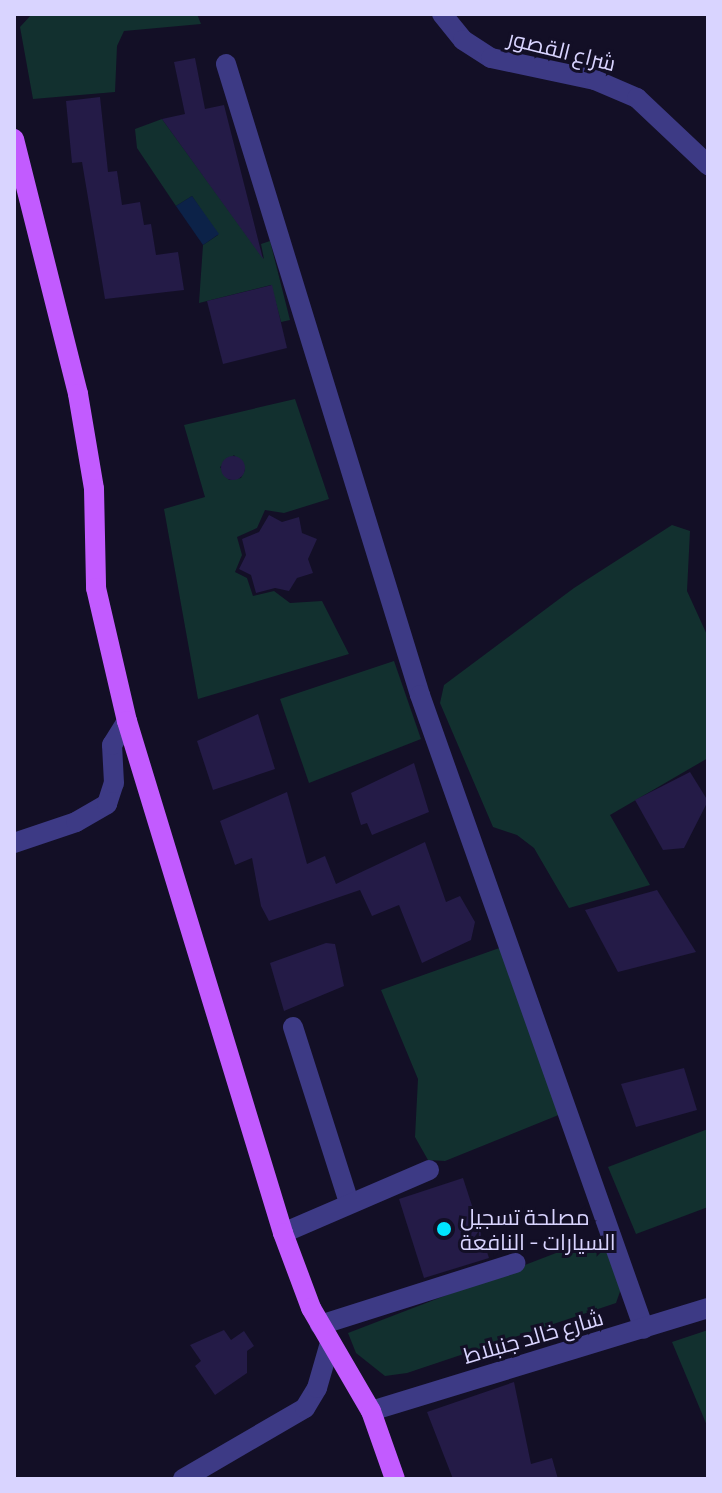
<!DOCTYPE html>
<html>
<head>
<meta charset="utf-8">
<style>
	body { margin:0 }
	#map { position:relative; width:722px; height:1493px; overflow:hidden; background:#130f26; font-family:Commissioner,Cairo,sans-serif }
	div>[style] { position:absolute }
	.green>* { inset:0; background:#12302f }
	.water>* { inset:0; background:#0c2248 }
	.building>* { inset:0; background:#241b47 }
	.round { border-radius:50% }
	.minor>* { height:20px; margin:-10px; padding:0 10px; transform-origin:10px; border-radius:10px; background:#3d3a85 }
	.major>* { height:20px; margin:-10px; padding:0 10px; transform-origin:10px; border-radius:10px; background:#c25bff }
	.dots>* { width:22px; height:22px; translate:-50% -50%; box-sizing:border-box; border:4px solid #130f26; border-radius:50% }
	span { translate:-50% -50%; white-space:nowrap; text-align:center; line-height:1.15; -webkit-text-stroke:6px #130f26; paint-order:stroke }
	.street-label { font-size:22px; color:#d9d4ff }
	.poi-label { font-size:22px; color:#d9d4ff }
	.left { translate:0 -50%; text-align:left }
	.frame { position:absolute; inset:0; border:16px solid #d9d4ff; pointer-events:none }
</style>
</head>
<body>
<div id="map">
	<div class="green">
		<div style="clip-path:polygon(32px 14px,197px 14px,201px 24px,124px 31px,117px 46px,115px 92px,33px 99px,20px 27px)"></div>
		<div style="clip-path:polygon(162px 119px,264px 259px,261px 244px,270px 241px,290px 320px,281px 322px,271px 285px,199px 303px,203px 245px,218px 235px,192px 196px,176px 206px,137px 148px,135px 129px)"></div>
		<div style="clip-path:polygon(evenodd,295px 399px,329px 499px,284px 513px,265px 510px,257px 528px,237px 537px,242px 555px,235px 572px,247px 578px,253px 596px,274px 591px,290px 603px,322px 601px,349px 654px,198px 699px,164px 509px,205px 497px,184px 425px,295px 399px,234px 455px,245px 470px,241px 478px,229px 480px,220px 467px,234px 455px)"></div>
		<div style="clip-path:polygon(672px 525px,690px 531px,687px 591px,708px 637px,708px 758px,610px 815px,650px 885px,569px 908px,534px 848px,517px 835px,493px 827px,440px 703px,444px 685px,574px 588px)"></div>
		<div style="clip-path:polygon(394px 661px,421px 739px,309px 783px,280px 699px)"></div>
		<div style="clip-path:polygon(505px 946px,561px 1114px,445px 1161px,428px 1160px,415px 1137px,418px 1079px,381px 990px)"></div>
		<div style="clip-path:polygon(708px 1129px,708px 1207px,636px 1234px,608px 1167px)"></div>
		<div style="clip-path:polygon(608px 1233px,623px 1283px,616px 1303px,407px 1373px,385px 1376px,356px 1353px,348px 1333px)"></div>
		<div style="clip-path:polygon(708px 1330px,708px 1428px,672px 1342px)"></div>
	</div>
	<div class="water">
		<div style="clip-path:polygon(192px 196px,219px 234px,203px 245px,176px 206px)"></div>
	</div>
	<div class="building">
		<div style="clip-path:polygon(195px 58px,205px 109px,224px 105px,263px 259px,162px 119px,185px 114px,174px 62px)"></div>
		<div style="clip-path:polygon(100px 97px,108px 172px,117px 171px,122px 205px,140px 202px,144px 225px,151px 224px,156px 255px,178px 252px,184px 290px,105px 299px,82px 162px,72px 163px,66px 101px)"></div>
		<div style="clip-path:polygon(272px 285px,287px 348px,223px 364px,207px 301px)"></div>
		<div class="round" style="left:221px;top:456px;width:24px;height:24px"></div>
		<div style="clip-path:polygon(269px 515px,282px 522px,299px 517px,302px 533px,317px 539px,308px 559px,313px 573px,297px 578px,289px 591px,275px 588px,256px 593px,251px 575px,239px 569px,246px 555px,242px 539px,259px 532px)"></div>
		<div style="clip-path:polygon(258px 714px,275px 769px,213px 790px,197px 741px)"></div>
		<div style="clip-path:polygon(414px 763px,429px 812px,372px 835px,367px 823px,361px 825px,351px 793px)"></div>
		<div style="clip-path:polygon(690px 772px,708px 801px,684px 848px,663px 850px,635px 800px)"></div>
		<div style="clip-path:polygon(287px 792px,307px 864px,325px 856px,336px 884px,425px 842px,446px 902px,460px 896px,475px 922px,471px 940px,422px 963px,399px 905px,372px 916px,360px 890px,269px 921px,261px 906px,252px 858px,235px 865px,220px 821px)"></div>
		<div style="clip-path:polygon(657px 890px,696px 952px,618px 972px,585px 910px)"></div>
		<div style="clip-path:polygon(326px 943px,335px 944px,344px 986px,284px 1011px,270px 963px)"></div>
		<div style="clip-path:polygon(684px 1068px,697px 1110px,636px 1127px,621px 1084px)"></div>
		<div style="clip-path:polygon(463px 1178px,489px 1258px,424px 1278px,399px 1199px)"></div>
		<div style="clip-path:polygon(224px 1330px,231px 1340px,244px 1331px,254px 1346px,247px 1351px,247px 1373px,215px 1395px,195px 1366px,201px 1361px,190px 1345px)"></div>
		<div style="clip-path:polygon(514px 1382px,531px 1464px,552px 1458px,558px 1479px,453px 1479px,427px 1412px)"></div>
	</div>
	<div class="minor">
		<div style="left:442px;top:14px;width:33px;rotate:51deg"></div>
		<div style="left:463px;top:40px;width:33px;rotate:33deg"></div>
		<div style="left:491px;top:58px;width:106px;rotate:11.9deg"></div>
		<div style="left:595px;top:80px;width:46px;rotate:23.2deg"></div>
		<div style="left:637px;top:98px;width:98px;rotate:43.3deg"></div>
		<div style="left:226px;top:64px;width:660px;rotate:72.91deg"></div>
		<div style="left:420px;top:695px;width:672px;rotate:70.54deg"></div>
		<div style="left:14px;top:843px;width:65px;rotate:-18.7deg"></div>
		<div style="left:76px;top:822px;width:36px;rotate:-30deg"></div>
		<div style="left:107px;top:804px;width:22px;rotate:-72deg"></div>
		<div style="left:114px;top:783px;width:38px;rotate:-93deg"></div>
		<div style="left:112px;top:745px;width:28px;rotate:-58deg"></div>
		<div style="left:293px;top:1027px;width:184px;rotate:72.3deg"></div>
		<div style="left:283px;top:1233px;width:159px;rotate:-23.3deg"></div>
		<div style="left:320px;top:1325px;width:205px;rotate:-17.6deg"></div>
		<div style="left:371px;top:1411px;width:352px;rotate:-17deg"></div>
		<div style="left:183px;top:1479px;width:141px;rotate:-30.2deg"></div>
		<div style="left:305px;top:1408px;width:23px;rotate:-59deg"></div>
		<div style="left:317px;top:1388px;width:47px;rotate:-73.9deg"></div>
	</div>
	<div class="major">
		<div style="left:14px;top:139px;width:263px;rotate:75.9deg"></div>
		<div style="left:78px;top:394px;width:96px;rotate:80.4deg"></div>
		<div style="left:94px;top:489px;width:99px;rotate:88.8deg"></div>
		<div style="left:96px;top:588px;width:137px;rotate:76.9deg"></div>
		<div style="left:127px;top:721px;width:535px;rotate:73.05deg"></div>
		<div style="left:283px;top:1233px;width:80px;rotate:69.5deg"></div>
		<div style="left:311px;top:1308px;width:119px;rotate:59.8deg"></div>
		<div style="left:371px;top:1411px;width:72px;rotate:70.6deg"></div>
	</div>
	<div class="dots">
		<div style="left:444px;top:1229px;background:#00e5ff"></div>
	</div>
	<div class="street-label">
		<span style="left:562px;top:50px;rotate:14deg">شراع القصور</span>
		<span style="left:533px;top:1336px;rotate:-16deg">شارع خالد جنبلاط</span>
	</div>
	<div class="poi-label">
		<span class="left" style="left:460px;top:1229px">مصلحة تسجيل<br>السيارات - النافعة</span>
	</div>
	<div class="frame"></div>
</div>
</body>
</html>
